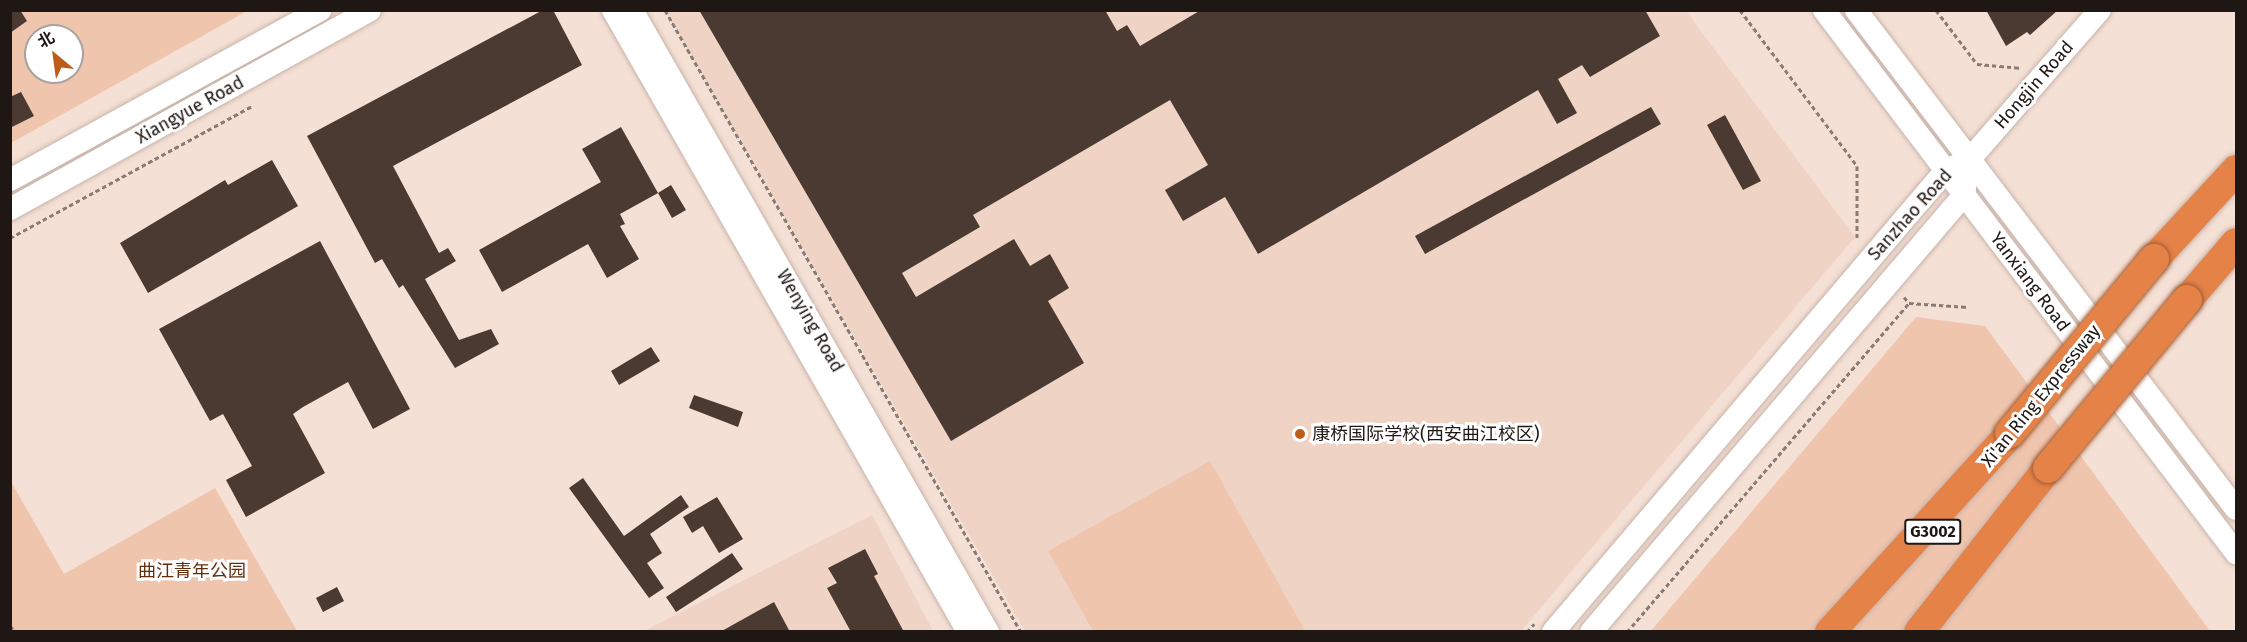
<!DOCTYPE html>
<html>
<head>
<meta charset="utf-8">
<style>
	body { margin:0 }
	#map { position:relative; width:2247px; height:642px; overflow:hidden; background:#f5e0d5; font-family:"Fira Sans","Noto Sans SC",sans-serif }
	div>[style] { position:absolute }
	.built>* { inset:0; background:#efd3c4 }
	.green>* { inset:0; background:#f0c5ae }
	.building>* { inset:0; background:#4a3a31 }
	.path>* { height:3px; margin-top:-1.5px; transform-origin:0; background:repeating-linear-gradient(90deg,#8a7c75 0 4.5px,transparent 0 7.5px) }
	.roads { filter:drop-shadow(0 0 2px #c8b4aa) drop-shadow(0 0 2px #c8b4aa) }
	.secondary>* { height:22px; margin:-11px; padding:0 11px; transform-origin:11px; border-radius:11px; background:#fff }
	.highway>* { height:30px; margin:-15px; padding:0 15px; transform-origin:15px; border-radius:15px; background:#e48247 }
	.bridges { filter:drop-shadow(0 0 2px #9f5d35) drop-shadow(0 0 2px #9f5d35) }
	.highway-bridge>* { height:30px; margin:-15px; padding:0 15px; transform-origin:15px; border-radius:15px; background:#e48247 }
	.dots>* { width:16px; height:16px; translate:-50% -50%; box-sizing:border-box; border:3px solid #fff; border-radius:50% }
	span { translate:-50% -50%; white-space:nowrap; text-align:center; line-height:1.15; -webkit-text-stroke:6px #fff; paint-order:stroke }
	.shield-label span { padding:2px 4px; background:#fff; border:2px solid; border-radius:4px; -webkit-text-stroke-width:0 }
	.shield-label { font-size:16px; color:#1e1714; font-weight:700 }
	.street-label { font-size:18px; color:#1e1714 }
	.poi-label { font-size:18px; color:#1e1714 }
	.left { translate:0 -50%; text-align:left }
	.park-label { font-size:18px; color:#612f0d }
	.frame { position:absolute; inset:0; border:12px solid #1e1714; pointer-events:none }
	.north { position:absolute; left:24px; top:24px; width:60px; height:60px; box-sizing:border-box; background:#fff; border:2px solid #a5a2a1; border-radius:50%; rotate:331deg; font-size:16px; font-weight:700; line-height:24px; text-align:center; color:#1e1714 }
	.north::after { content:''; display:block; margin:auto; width:21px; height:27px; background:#bd5c19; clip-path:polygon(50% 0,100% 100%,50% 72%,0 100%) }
</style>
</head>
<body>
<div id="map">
	<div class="built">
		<div style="clip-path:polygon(665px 11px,1686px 11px,1855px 237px,1521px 631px,1025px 631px)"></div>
		<div style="clip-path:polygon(872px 515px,933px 631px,642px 632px)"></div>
	</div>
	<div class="green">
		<div style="clip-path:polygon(evenodd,11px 11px,247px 11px,11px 143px,11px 11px,36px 36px,72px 36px,72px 72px,36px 72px,36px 36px)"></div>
		<div style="clip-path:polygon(1916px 317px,1985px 326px,2210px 631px,1650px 632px)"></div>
		<div style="clip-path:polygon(1210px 461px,1305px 631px,1093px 631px,1048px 551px)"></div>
		<div style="clip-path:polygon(10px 480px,64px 574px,215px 488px,297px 631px,11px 631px)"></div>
	</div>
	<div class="building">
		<div style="clip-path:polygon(10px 10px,20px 10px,27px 21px,10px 33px)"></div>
		<div style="clip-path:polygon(543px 10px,553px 10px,582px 65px,393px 166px,439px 253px,448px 248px,456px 261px,425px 279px,459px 340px,491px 329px,499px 344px,455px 368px,403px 285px,399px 288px,382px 259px,375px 263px,307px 136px)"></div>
		<div style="clip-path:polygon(699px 10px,1105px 10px,1117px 31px,1127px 25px,1140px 46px,1201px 10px,1645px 10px,1660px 36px,1590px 77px,1582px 65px,1558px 79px,1577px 113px,1557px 124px,1538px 90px,1258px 254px,1225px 197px,1183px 221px,1165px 190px,1208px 165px,1170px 100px,973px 215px,980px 227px,902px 273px,916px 297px,1014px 239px,1030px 266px,1050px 254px,1069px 288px,1048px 301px,1084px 363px,951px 441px)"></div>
		<div style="clip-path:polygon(1986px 10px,2058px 10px,2030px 35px,2027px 32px,2006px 46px)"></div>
		<div style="clip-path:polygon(21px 92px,34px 116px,10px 128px,10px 97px)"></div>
		<div style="clip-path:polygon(1651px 107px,1661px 124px,1425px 254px,1415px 236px)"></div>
		<div style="clip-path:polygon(1725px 115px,1761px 181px,1743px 190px,1707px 125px)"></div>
		<div style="clip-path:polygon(621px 127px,658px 193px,671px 185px,686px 210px,672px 218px,658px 193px,620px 214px,625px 224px,620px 226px,639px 259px,607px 278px,588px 244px,502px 292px,479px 250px,601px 182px,582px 149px)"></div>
		<div style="clip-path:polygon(272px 160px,298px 206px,148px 293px,120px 243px,225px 180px,228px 185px)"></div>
		<div style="clip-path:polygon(320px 241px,410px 409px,373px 429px,348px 382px,303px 407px,293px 414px,325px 473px,246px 517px,226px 480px,252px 466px,223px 414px,210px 421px,159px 329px)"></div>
		<div style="clip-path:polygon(651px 347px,660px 361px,619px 385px,611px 371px)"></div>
		<div style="clip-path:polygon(694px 395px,743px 412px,738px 427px,689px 408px)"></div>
		<div style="clip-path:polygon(583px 478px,624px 536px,681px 495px,689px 507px,650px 534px,662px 553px,647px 563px,664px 588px,649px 598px,569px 488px)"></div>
		<div style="clip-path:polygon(717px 497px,743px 539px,719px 553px,703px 526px,692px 533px,683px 517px)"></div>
		<div style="clip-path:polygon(865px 549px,878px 574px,874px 576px,904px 632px,851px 632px,827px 588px,837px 583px,828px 568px)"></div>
		<div style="clip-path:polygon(732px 553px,743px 569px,676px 612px,666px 597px)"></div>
		<div style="clip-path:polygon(337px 587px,344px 601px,323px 612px,316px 598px)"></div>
		<div style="clip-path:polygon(774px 602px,790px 632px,720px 632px)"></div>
	</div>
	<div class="path">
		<div style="left:665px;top:10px;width:717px;rotate:60.22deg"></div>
		<div style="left:1740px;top:10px;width:195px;rotate:53.1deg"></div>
		<div style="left:1857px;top:166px;width:74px;rotate:90deg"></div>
		<div style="left:1936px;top:10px;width:68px;rotate:52.8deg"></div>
		<div style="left:1977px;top:64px;width:45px;rotate:5.1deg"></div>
		<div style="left:10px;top:238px;width:276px;rotate:-28.6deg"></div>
		<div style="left:1904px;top:297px;width:8px;rotate:50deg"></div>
		<div style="left:1909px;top:303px;width:59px;rotate:3.9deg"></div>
		<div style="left:10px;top:626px;width:8px;rotate:45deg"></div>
		<div style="left:1527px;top:632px;width:11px;rotate:-49deg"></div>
		<div style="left:1627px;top:632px;width:433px;rotate:-49.4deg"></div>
	</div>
	<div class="roads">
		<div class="secondary">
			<div style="left:613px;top:10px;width:716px;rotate:60.28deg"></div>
			<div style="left:632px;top:10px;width:717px;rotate:60.22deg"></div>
			<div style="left:1824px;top:10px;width:682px;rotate:52.81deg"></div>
			<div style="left:1856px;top:10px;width:627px;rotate:52.71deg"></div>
			<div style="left:10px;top:180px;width:354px;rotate:-28.7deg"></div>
			<div style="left:10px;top:209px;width:411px;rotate:-28.9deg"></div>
			<div style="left:1553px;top:632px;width:607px;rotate:-49.61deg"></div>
			<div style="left:1946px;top:170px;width:25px;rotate:-23deg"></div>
			<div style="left:1969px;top:160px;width:199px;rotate:-48.9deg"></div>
			<div style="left:1591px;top:632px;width:575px;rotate:-49.52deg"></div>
			<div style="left:1964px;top:195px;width:15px;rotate:-82deg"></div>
		</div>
		<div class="highway">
			<div style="left:2154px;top:259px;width:121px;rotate:-47.3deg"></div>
			<div style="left:2187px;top:300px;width:75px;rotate:-49.3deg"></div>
			<div style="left:1830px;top:632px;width:260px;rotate:-47.7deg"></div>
			<div style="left:1919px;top:632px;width:209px;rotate:-51.8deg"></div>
		</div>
	</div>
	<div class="bridges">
		<div class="highway-bridge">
			<div style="left:2010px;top:433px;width:226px;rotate:-50.4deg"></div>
			<div style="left:2048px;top:468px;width:218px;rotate:-50.4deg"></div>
		</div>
	</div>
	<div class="dots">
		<div style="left:1300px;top:434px;background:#bd5c19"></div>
	</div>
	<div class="shield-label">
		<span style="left:1933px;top:532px">G3002</span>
	</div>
	<div class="street-label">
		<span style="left:2034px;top:85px;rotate:-49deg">Hongjin Road</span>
		<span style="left:190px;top:110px;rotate:-29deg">Xiangyue Road</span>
		<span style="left:1910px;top:215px;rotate:-48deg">Sanzhao Road</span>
		<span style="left:2030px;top:282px;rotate:53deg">Yanxiang Road</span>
		<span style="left:810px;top:321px;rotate:60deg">Wenying Road</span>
		<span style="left:2041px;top:396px;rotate:-51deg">Xi'an Ring Expressway</span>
	</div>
	<div class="poi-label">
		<span class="left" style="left:1312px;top:434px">康桥国际学校(西安曲江校区)</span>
	</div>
	<div class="park-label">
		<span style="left:192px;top:571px">曲江青年公园</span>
	</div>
	<div class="frame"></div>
	<div class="north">北</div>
</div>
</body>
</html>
